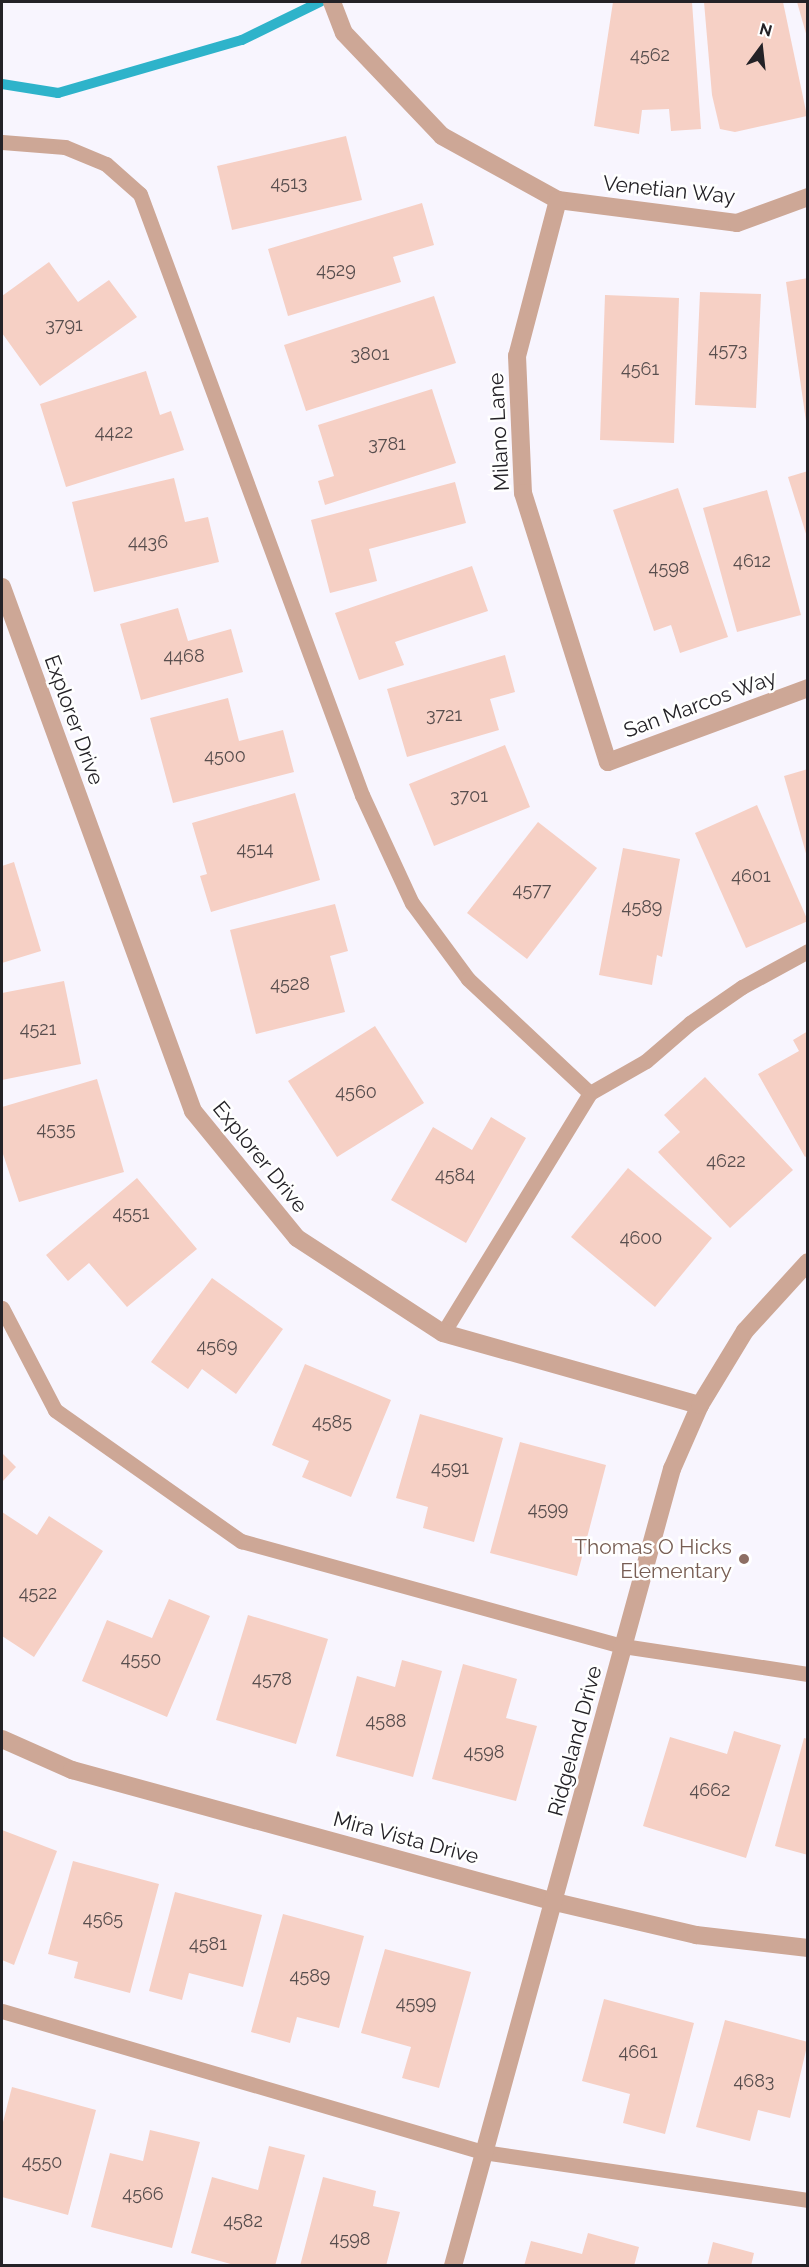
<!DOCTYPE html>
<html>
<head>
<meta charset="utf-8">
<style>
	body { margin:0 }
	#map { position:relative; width:809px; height:2267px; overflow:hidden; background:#f8f5fe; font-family:Raleway,sans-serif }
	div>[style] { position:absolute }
	.stream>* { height:10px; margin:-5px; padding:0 5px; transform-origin:5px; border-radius:5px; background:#2eb3ca }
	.building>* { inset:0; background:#f6d0c5 }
	.service>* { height:15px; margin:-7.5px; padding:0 7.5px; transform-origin:7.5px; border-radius:7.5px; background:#cda796 }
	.minor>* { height:18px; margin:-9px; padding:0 9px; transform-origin:9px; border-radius:9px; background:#cda796 }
	.dots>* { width:16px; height:16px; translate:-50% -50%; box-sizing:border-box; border:3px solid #fff; border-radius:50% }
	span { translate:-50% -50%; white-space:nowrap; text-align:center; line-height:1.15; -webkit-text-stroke:5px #fff; paint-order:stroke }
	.number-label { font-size:18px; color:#584e4e }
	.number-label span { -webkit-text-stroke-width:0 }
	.street-label { font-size:21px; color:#242227 }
	.education-label { font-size:21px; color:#785e54 }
	.right { translate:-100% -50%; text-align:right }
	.frame { position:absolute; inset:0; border:3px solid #242227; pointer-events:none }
	.north { position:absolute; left:731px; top:18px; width:60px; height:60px; -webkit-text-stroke:4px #fff; paint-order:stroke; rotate:15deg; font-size:16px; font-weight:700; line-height:24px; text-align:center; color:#242227 }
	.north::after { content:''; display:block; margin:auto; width:21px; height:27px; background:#242227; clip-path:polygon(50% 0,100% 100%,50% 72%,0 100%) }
</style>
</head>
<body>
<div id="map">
	<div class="stream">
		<div style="left:2px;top:84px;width:57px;rotate:9.1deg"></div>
		<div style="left:58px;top:93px;width:191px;rotate:-16.1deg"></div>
		<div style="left:242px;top:40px;width:87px;rotate:-26deg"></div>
	</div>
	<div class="building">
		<div style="clip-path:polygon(613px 2px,692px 2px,701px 129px,671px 131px,669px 109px,642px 110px,639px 134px,594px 126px)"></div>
		<div style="clip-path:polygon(704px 2px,783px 2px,807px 116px,735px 132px,720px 129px,712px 95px)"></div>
		<div style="clip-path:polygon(797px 2px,808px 2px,808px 37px,807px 37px)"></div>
		<div style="clip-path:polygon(346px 136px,362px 200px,232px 230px,217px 166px)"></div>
		<div style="clip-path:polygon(422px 203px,434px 245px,393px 257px,401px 282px,288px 316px,268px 249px)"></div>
		<div style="clip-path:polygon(49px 262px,78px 302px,109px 280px,137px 317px,40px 386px,2px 333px,2px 296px)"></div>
		<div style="clip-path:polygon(808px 278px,808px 421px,806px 421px,786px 282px)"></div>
		<div style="clip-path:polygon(700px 292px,761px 294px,756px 408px,695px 405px)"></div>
		<div style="clip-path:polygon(605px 295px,679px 298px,674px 443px,600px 440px)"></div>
		<div style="clip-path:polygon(434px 296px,456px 363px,306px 411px,284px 345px)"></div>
		<div style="clip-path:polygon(146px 371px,160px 415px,171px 411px,184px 450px,66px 487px,40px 404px)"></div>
		<div style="clip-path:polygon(432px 389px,456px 463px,325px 505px,318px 481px,334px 476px,318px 425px)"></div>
		<div style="clip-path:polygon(808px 471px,808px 537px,807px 537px,788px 477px)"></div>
		<div style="clip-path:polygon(174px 478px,185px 522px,208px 517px,219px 562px,94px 592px,72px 502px)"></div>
		<div style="clip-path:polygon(455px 482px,466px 523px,369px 549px,377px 581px,330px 593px,311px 520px)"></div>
		<div style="clip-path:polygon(678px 488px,728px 637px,680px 653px,671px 625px,654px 631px,613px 510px)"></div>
		<div style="clip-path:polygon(767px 490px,801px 615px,737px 632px,703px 508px)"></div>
		<div style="clip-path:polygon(472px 566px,488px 611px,395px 642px,404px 665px,359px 680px,335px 613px)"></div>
		<div style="clip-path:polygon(178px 608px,188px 641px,231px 629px,243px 672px,141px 700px,120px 624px)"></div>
		<div style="clip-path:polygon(505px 655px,515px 692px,490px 699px,499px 730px,407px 757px,387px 689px)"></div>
		<div style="clip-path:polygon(228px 698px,239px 741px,283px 730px,294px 772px,173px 803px,150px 718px)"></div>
		<div style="clip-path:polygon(505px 745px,530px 807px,434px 846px,409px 784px)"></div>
		<div style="clip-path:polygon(808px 769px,808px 857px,807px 857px,784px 776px)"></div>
		<div style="clip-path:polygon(295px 793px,320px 880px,211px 912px,200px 876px,207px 874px,192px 823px)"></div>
		<div style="clip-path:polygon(757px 805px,808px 921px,746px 948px,695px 833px)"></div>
		<div style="clip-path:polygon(538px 822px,597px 868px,527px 959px,467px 913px)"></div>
		<div style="clip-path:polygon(623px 848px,680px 859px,662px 957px,657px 955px,652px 985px,599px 975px)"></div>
		<div style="clip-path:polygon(14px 862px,41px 951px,2px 963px,2px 866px)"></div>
		<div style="clip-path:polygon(335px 904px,348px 951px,330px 956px,345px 1012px,256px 1034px,230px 930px)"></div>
		<div style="clip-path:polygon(64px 981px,81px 1064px,2px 1080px,2px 993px)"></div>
		<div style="clip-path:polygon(375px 1026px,424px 1103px,337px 1157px,288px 1081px)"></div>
		<div style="clip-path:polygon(808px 1031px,808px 1155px,805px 1157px,758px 1074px,799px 1051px,793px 1040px)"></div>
		<div style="clip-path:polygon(705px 1077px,793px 1170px,730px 1228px,658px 1152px,680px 1132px,664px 1115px)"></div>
		<div style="clip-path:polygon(97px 1079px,124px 1172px,19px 1202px,2px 1151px,2px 1107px)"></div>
		<div style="clip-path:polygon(491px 1117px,526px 1138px,466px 1243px,391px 1200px,433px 1127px,472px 1150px)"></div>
		<div style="clip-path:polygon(628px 1168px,712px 1238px,655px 1307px,571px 1237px)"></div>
		<div style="clip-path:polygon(137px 1178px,197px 1249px,127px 1307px,89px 1263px,68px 1281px,46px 1255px)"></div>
		<div style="clip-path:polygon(212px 1278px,283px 1329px,236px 1394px,202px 1369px,188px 1389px,151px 1362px)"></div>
		<div style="clip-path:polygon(305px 1364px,391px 1400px,351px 1497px,302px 1477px,309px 1461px,272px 1445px)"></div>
		<div style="clip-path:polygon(420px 1414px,503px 1438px,474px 1542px,423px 1528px,428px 1507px,396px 1498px)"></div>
		<div style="clip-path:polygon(520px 1442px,606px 1465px,577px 1576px,490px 1553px)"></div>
		<div style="clip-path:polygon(2px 1453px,16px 1467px,2px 1482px)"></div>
		<div style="clip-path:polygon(2px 1512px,37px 1535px,49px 1516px,103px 1551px,34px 1657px,2px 1636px)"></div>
		<div style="clip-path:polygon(169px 1599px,210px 1616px,167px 1717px,82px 1681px,107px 1620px,152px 1638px)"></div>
		<div style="clip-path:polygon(248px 1615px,328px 1639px,296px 1744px,216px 1720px)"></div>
		<div style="clip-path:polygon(402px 1660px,442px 1671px,413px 1777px,336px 1756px,357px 1676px,395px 1687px)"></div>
		<div style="clip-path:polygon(463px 1664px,517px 1679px,506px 1718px,537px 1726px,516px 1801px,432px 1779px)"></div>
		<div style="clip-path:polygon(734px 1731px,781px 1745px,746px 1858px,643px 1826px,670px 1737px,727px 1754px)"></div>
		<div style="clip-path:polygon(804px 1738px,808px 1739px,808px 1855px,775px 1846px)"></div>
		<div style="clip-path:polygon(2px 1830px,57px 1851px,14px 1965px,2px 1960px)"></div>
		<div style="clip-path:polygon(73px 1861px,159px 1884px,130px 1993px,74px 1978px,78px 1962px,48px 1954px)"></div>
		<div style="clip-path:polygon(175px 1892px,262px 1915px,243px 1987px,189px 1973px,182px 2000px,149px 1991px)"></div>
		<div style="clip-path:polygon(283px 1914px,364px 1936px,339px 2028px,297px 2017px,290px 2043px,251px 2032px)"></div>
		<div style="clip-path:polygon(385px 1949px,471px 1972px,439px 2088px,402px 2078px,411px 2047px,361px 2033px)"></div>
		<div style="clip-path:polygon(604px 1999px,694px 2023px,665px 2134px,623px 2123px,630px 2094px,582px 2081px)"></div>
		<div style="clip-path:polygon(725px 2020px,808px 2042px,790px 2118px,758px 2110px,750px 2141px,696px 2127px)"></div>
		<div style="clip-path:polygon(12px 2087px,96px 2110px,68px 2215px,2px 2197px,2px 2126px)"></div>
		<div style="clip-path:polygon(150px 2130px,200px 2142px,172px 2248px,91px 2227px,110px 2153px,143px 2161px)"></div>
		<div style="clip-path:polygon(269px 2146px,305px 2155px,275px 2266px,238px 2266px,191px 2253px,212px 2177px,258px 2190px)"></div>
		<div style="clip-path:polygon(323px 2177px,376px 2191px,373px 2206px,400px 2212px,386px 2266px,300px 2266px)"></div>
		<div style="clip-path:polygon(588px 2233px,639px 2247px,634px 2266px,524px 2266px,531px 2241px,582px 2254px)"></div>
		<div style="clip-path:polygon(713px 2242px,754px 2253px,751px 2266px,707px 2266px)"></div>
	</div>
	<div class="service">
		<div style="left:2px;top:142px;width:63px;rotate:4.5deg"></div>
		<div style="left:65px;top:147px;width:44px;rotate:22.5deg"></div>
		<div style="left:106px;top:164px;width:45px;rotate:41.4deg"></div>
		<div style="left:140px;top:194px;width:641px;rotate:69.73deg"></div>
		<div style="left:362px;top:795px;width:119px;rotate:65.2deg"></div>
		<div style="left:412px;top:903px;width:94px;rotate:53.6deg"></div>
		<div style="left:468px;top:979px;width:167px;rotate:43.1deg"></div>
		<div style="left:2px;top:1308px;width:115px;rotate:62.5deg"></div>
		<div style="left:55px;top:1410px;width:228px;rotate:35.2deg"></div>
		<div style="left:241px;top:1541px;width:396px;rotate:15.4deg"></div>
		<div style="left:623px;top:1646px;width:187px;rotate:8.6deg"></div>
		<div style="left:443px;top:1333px;width:281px;rotate:-58.5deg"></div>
		<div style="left:590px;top:1093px;width:64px;rotate:-29.7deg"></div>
		<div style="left:646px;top:1061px;width:58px;rotate:-40.8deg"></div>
		<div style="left:690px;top:1023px;width:63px;rotate:-34.7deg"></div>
		<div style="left:742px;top:987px;width:75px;rotate:-28.6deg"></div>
		<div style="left:2px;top:2011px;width:501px;rotate:16.34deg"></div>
		<div style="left:483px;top:2152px;width:329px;rotate:8.4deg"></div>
	</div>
	<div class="minor">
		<div style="left:332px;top:2px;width:33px;rotate:69deg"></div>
		<div style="left:344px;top:33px;width:142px;rotate:46.4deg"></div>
		<div style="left:442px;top:136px;width:132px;rotate:28.9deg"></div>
		<div style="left:558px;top:200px;width:180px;rotate:7.3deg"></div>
		<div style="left:737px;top:223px;width:76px;rotate:-20.1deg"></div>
		<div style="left:558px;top:200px;width:161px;rotate:104.7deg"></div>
		<div style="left:517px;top:356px;width:137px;rotate:87.5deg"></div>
		<div style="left:523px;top:493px;width:282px;rotate:72.5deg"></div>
		<div style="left:608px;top:762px;width:213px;rotate:-20.3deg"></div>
		<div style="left:2px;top:587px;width:558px;rotate:69.97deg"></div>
		<div style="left:193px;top:1111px;width:164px;rotate:50.7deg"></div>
		<div style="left:297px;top:1238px;width:174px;rotate:33.1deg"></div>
		<div style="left:443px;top:1333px;width:267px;rotate:15.7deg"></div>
		<div style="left:2px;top:1739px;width:77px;rotate:23.9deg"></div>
		<div style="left:72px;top:1770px;width:501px;rotate:15.29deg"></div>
		<div style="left:555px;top:1902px;width:145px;rotate:13.2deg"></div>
		<div style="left:696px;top:1935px;width:113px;rotate:6.6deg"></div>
		<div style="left:453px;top:2266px;width:827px;rotate:-74.64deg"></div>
		<div style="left:672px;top:1469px;width:70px;rotate:-66.4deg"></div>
		<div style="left:700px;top:1405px;width:87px;rotate:-58.7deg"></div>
		<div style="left:745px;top:1331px;width:93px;rotate:-47.6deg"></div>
	</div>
	<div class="dots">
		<div style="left:744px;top:1559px;background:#8d6e63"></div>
	</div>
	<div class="number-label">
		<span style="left:650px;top:55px">4562</span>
		<span style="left:289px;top:183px">4513</span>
		<span style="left:336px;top:270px">4529</span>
		<span style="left:64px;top:325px">3791</span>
		<span style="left:728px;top:350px">4573</span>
		<span style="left:370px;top:354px">3801</span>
		<span style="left:640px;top:369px">4561</span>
		<span style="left:114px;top:432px">4422</span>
		<span style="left:387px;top:444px">3781</span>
		<span style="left:148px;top:542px">4436</span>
		<span style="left:752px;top:561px">4612</span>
		<span style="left:669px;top:568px">4598</span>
		<span style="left:184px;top:656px">4468</span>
		<span style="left:444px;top:715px">3721</span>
		<span style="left:225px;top:756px">4500</span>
		<span style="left:469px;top:796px">3701</span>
		<span style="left:255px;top:849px">4514</span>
		<span style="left:751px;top:876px">4601</span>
		<span style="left:532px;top:890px">4577</span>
		<span style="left:642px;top:907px">4589</span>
		<span style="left:290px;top:984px">4528</span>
		<span style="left:38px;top:1029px">4521</span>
		<span style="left:356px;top:1092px">4560</span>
		<span style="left:56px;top:1129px">4535</span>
		<span style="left:726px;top:1161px">4622</span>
		<span style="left:455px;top:1175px">4584</span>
		<span style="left:131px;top:1213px">4551</span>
		<span style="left:641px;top:1238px">4600</span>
		<span style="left:217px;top:1346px">4569</span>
		<span style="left:332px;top:1422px">4585</span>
		<span style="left:450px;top:1468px">4591</span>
		<span style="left:548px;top:1509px">4599</span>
		<span style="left:38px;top:1593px">4522</span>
		<span style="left:141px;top:1659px">4550</span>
		<span style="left:272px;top:1679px">4578</span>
		<span style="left:386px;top:1721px">4588</span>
		<span style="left:484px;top:1752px">4598</span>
		<span style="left:710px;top:1790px">4662</span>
		<span style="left:103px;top:1919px">4565</span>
		<span style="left:208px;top:1944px">4581</span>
		<span style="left:310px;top:1976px">4589</span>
		<span style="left:416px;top:2003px">4599</span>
		<span style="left:638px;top:2052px">4661</span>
		<span style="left:754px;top:2081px">4683</span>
		<span style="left:42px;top:2162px">4550</span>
		<span style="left:143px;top:2194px">4566</span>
		<span style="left:243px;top:2221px">4582</span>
		<span style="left:350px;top:2239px">4598</span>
	</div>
	<div class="street-label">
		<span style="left:669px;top:190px;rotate:6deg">Venetian Way</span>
		<span style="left:499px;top:432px;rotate:-93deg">Milano Lane</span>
		<span style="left:700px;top:704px;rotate:-20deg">San Marcos Way</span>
		<span style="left:74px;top:720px;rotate:70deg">Explorer Drive</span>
		<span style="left:260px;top:1157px;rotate:51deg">Explorer Drive</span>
		<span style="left:575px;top:1741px;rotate:-75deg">Ridgeland Drive</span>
		<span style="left:406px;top:1838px;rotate:15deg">Mira Vista Drive</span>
	</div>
	<div class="education-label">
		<span class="right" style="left:732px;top:1559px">Thomas O Hicks<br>Elementary</span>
	</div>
	<div class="frame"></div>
	<div class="north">N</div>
</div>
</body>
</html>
